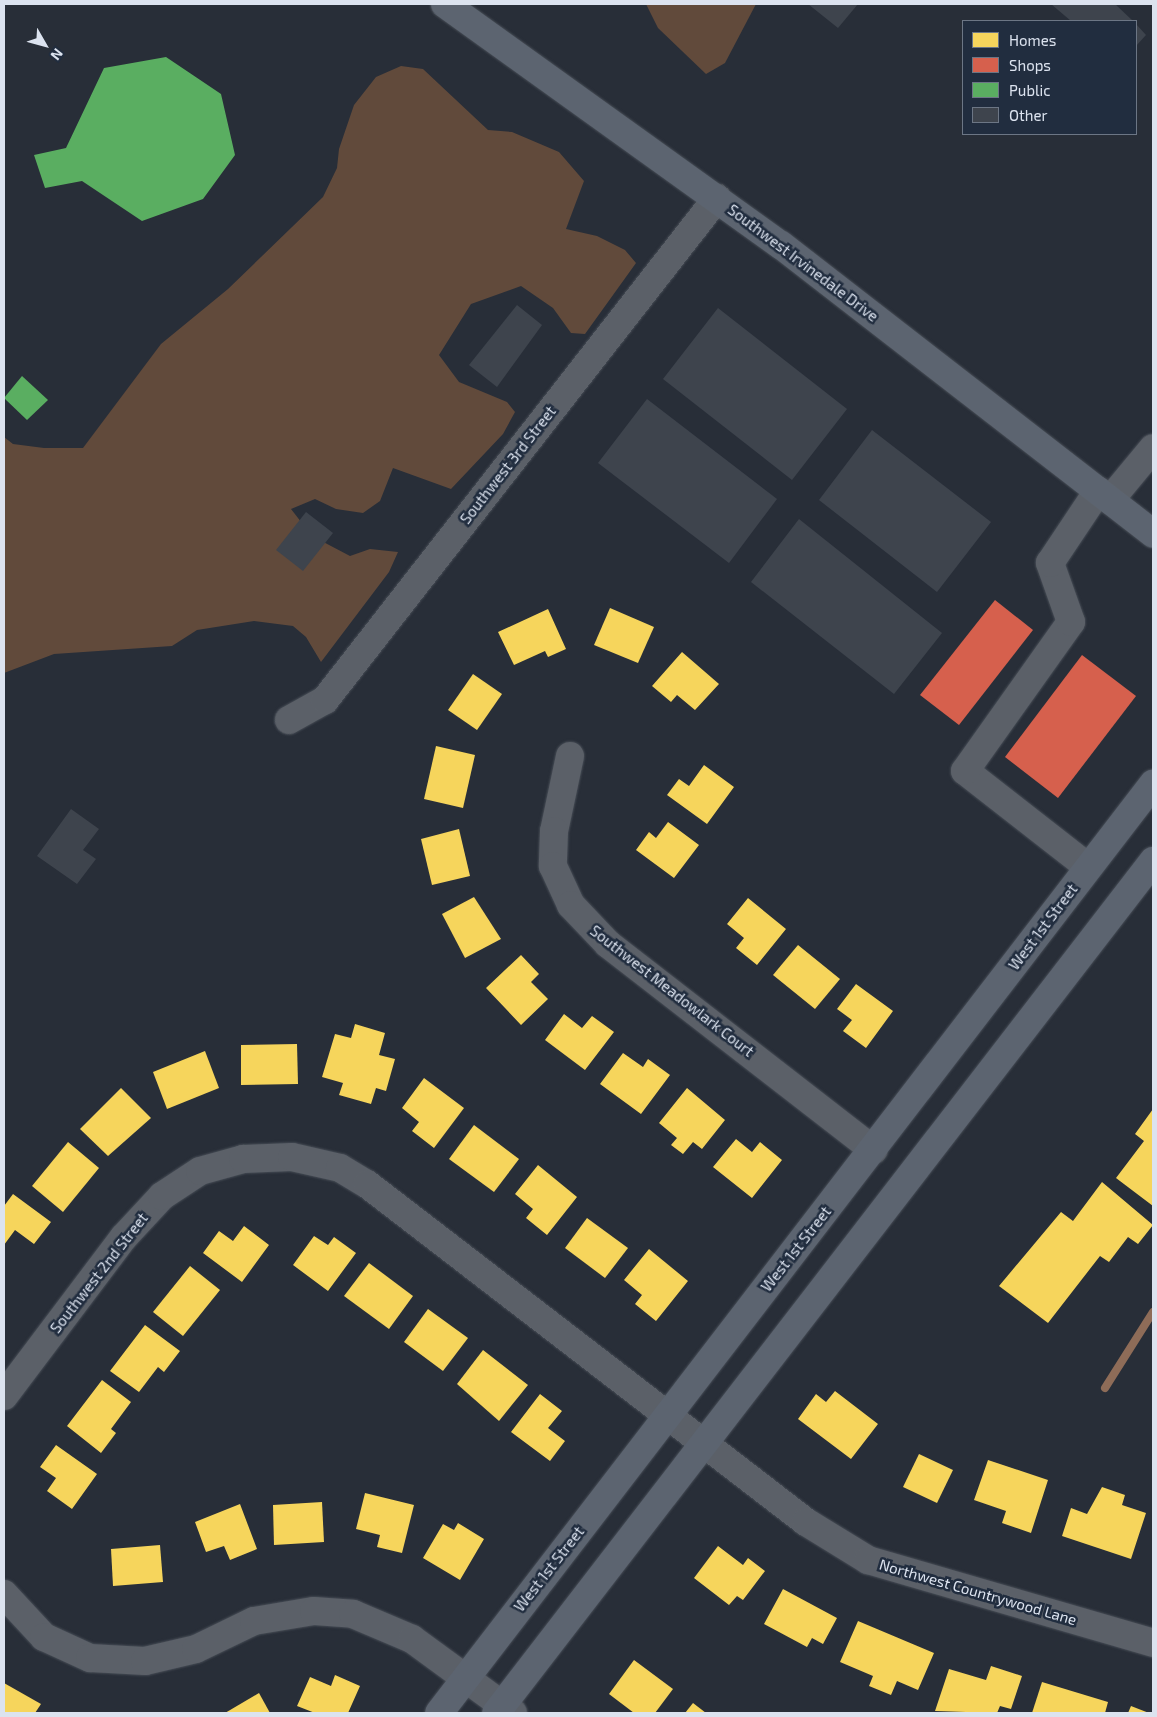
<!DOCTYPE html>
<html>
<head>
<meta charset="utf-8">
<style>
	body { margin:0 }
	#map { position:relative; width:1157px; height:1717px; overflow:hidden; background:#282e38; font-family:"Exo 2",sans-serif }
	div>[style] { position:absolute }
	.green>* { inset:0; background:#614a3b }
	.homes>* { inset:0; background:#f6d55c }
	.shops>* { inset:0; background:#d6604d }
	.public>* { inset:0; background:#5aae61 }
	.stream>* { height:8px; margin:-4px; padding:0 4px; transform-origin:4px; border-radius:4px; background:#8e6c58 }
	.building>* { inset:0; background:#3e444d }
	.roads { filter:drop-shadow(0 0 1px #464c55) drop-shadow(0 0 1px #464c55) }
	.minor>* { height:28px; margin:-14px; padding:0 14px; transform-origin:14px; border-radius:14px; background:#5b6068 }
	.major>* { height:28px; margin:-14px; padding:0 14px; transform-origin:14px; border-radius:14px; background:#5c6470 }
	span { translate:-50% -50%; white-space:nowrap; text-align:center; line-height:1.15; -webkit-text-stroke:5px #212d3f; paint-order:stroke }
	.street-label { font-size:15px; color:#dce3ef }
	.frame { position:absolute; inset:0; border:5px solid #dce3ef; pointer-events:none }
	.legend { position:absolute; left:962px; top:20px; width:175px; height:115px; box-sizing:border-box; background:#212d3f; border:1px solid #6c7685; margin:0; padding:6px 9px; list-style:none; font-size:15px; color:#dce3ef }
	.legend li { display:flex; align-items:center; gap:10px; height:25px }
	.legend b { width:25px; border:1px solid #6c7685 }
	.north { position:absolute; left:20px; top:20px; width:50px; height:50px; -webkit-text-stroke:4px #212d3f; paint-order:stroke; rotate:128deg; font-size:14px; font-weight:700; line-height:20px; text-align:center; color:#dce3ef }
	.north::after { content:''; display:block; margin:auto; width:18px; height:22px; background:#dce3ef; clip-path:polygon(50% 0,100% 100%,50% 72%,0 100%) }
</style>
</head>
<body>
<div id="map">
	<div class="green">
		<div style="clip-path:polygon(646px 4px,756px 4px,725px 63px,706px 74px,658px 28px)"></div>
		<div style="clip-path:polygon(401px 66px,423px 69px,488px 130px,512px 132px,559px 152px,584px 181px,566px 229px,597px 236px,625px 250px,636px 263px,585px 334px,571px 333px,553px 308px,521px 286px,471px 304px,439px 355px,459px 382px,507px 402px,515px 412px,503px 434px,451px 489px,393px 468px,380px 501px,363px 513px,336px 509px,315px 499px,291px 509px,312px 536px,350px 556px,370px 549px,398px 552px,389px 572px,321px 662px,306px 637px,293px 626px,254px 621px,197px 630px,172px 646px,54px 654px,4px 673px,4px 437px,13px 444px,44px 448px,83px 448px,161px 344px,228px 289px,323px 197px,337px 168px,339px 149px,354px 105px,376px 77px)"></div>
	</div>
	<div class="homes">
		<div style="clip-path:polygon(610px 608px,654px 627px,638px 663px,594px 645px)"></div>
		<div style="clip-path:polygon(548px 609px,566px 649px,548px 657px,545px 651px,514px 665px,498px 632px)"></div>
		<div style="clip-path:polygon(682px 652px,719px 684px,695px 710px,677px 695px,671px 702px,652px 686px)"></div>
		<div style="clip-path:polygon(473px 674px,502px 694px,477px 730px,448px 710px)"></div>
		<div style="clip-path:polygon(436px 746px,475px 755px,463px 808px,424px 799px)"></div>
		<div style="clip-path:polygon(704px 765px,734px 787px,707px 824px,667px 795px,679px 779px,689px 786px)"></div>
		<div style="clip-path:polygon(668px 822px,699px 845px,674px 878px,636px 850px,649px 832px,656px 838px)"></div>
		<div style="clip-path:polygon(459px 829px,470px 876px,432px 885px,421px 839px)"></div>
		<div style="clip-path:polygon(474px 897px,501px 939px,465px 958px,442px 914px)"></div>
		<div style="clip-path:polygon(748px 898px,786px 929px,757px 965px,736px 948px,744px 938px,727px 924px)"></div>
		<div style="clip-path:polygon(798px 945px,840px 979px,815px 1009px,773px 975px)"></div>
		<div style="clip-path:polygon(521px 955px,539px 974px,531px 982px,548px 999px,521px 1025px,486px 988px)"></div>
		<div style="clip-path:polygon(856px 984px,893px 1011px,866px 1048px,843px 1031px,852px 1020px,837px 1009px)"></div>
		<div style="clip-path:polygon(564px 1014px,582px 1028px,592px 1016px,614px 1032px,585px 1070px,545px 1040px)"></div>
		<div style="clip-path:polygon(355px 1024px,385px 1033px,379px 1055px,395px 1059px,386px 1091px,376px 1088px,371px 1104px,339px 1095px,343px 1083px,322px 1077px,335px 1034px,351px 1038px)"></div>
		<div style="clip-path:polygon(297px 1044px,298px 1084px,241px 1085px,241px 1045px)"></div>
		<div style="clip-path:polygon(205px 1051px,219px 1088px,167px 1109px,153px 1072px)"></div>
		<div style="clip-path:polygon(623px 1053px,643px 1067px,648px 1059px,670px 1075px,641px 1114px,600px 1084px)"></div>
		<div style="clip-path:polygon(424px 1078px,464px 1108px,434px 1148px,412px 1131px,419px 1122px,402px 1108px)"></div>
		<div style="clip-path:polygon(121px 1088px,151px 1118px,108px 1156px,80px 1129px)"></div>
		<div style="clip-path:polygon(687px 1088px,725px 1120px,702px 1149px,693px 1142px,683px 1154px,671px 1145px,677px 1138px,659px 1123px)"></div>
		<div style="clip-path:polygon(1153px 1109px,1153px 1206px,1116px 1178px,1144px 1141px,1135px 1134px)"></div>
		<div style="clip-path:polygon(474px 1125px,519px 1159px,494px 1192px,449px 1159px)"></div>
		<div style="clip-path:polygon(736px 1139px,752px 1152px,760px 1142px,782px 1160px,752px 1198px,713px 1167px)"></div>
		<div style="clip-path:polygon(68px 1142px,99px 1168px,63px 1212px,32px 1186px)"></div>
		<div style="clip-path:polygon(538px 1165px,577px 1197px,547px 1235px,526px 1218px,533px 1209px,515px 1194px)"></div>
		<div style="clip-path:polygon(1102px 1182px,1153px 1225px,1138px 1244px,1128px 1237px,1109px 1262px,1100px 1256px,1048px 1323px,999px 1286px,1061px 1212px,1073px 1221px)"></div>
		<div style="clip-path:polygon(13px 1194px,51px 1222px,34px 1244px,15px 1230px,4px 1245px,4px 1206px)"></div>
		<div style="clip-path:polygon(587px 1218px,628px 1248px,605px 1278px,565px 1248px)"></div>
		<div style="clip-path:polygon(244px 1226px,269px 1245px,242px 1282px,203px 1253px,219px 1231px,233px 1241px)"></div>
		<div style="clip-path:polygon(314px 1236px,328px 1245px,334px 1237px,356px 1253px,328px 1291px,293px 1265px)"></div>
		<div style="clip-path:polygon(649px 1249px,688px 1281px,656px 1321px,635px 1304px,642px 1295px,624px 1280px)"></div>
		<div style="clip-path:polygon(369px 1263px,413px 1296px,389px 1329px,344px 1296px)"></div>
		<div style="clip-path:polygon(190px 1266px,220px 1290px,183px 1336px,153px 1312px)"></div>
		<div style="clip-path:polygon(428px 1309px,468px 1338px,443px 1371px,404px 1342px)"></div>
		<div style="clip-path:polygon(145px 1325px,180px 1351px,164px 1372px,158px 1367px,139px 1392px,110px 1371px)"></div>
		<div style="clip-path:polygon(483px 1350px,528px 1385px,499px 1421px,457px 1384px)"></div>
		<div style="clip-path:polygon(102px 1380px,131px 1402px,111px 1429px,116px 1433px,101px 1453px,67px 1426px)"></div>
		<div style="clip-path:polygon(835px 1391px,878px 1424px,851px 1459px,798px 1419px,816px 1394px,826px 1402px)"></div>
		<div style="clip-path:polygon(540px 1394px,562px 1411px,548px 1428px,565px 1441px,550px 1461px,511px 1432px)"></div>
		<div style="clip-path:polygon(56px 1445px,97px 1474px,72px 1509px,47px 1491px,56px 1478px,40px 1467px)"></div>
		<div style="clip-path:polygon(919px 1454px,953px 1470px,937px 1503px,903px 1487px)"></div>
		<div style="clip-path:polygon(988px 1460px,1048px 1480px,1031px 1533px,1002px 1523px,1006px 1511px,974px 1500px)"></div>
		<div style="clip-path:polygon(1102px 1487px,1125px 1495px,1122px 1505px,1146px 1513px,1131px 1559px,1062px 1536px,1071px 1508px,1087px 1514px)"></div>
		<div style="clip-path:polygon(365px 1493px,414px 1505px,402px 1553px,377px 1547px,380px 1535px,356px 1529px)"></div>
		<div style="clip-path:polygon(322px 1502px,324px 1542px,274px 1545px,273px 1505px)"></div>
		<div style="clip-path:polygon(240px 1504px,257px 1549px,230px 1560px,224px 1546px,206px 1552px,195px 1522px)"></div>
		<div style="clip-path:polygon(458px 1523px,484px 1539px,460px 1580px,423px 1558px,443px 1524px,454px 1530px)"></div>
		<div style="clip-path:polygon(160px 1545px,163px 1582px,113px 1586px,111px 1549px)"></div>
		<div style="clip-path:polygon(718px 1546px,743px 1565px,748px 1558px,765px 1571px,743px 1600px,737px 1596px,729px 1605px,694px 1578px)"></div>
		<div style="clip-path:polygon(783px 1589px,837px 1618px,823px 1644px,812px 1638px,807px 1647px,764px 1624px)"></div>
		<div style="clip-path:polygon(858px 1621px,934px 1653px,918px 1690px,897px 1681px,891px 1695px,869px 1686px,873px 1676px,840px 1662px)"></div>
		<div style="clip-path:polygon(634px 1660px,673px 1689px,655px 1713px,634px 1713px,609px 1694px)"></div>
		<div style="clip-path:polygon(991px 1666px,1022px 1676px,1011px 1709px,1000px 1706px,997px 1713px,935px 1711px,949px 1669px,986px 1680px)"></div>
		<div style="clip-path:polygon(335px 1675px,360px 1686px,348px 1713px,315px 1713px,297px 1706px,310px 1677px,331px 1686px)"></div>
		<div style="clip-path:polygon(1042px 1682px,1108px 1702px,1105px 1713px,1032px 1713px)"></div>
		<div style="clip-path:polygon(4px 1683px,41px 1704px,35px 1713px,4px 1713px)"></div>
		<div style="clip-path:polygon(259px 1693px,270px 1713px,225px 1713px)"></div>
		<div style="clip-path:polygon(693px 1703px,706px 1713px,685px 1713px)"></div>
		<div style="clip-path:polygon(1131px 1706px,1149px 1713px,1128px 1713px)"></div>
	</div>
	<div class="shops">
		<div style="clip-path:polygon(995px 600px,1033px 630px,959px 725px,920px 695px)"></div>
		<div style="clip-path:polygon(1082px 655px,1136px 696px,1058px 798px,1005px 757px)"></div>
	</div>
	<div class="public">
		<div style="clip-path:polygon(166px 57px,221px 94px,235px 155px,203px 199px,142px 221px,82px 181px,45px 188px,34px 155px,66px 148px,104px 68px)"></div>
		<div style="clip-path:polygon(22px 376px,48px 400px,27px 420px,4px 398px)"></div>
	</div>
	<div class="stream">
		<div style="left:1105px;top:1388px;width:90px;rotate:-57.7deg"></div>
	</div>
	<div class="building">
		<div style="clip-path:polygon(808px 4px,858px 4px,838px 28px)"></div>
		<div style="clip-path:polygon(1051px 4px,1115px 4px,1133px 21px,1071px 21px)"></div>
		<div style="clip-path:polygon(1136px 24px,1146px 35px,1136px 46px)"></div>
		<div style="clip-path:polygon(517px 305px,542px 325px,497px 387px,469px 365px)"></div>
		<div style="clip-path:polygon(718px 308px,847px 409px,792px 480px,663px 379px)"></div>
		<div style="clip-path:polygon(647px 399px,777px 499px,729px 563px,598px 463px)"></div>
		<div style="clip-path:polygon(872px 430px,991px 522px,937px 592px,819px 500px)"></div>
		<div style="clip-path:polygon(306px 512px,333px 533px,303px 571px,276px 550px)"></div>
		<div style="clip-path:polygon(799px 519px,942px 633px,894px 694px,751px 582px)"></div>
		<div style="clip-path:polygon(71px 809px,99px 829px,83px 850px,96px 859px,77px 884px,37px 856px)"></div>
	</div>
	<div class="roads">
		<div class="minor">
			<div style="left:1110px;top:500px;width:67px;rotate:-50.4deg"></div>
			<div style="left:289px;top:720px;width:41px;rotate:-29.1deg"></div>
			<div style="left:325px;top:700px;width:637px;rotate:-52.01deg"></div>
			<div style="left:570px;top:756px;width:77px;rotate:102deg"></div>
			<div style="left:554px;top:831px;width:35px;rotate:92deg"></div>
			<div style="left:553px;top:866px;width:43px;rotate:65.2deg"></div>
			<div style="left:571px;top:905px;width:54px;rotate:46.5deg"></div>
			<div style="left:608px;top:944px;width:336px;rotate:37.8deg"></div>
			<div style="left:1088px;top:867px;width:156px;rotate:-142deg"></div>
			<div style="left:965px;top:771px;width:183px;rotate:-54.6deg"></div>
			<div style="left:1071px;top:622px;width:63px;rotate:-109.6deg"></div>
			<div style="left:1050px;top:563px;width:87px;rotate:-56.3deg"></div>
			<div style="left:4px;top:1396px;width:199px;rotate:-53deg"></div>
			<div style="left:124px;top:1237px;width:56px;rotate:-47.2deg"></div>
			<div style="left:162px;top:1196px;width:45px;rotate:-33.3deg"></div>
			<div style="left:200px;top:1171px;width:45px;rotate:-15.6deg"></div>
			<div style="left:243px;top:1159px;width:49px;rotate:-2.3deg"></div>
			<div style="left:292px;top:1157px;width:49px;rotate:12.9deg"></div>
			<div style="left:340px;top:1168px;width:31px;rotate:31deg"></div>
			<div style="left:367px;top:1184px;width:554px;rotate:37.59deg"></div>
			<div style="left:806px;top:1522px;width:73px;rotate:31.5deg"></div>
			<div style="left:868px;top:1560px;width:297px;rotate:16.2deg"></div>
			<div style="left:4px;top:1594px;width:59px;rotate:47.1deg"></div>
			<div style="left:44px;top:1637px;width:51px;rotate:24.5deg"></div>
			<div style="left:90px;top:1658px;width:55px;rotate:3.1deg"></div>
			<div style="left:145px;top:1661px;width:52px;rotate:-13.2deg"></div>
			<div style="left:196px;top:1649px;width:64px;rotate:-25.8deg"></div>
			<div style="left:254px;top:1621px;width:61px;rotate:-9.5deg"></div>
			<div style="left:314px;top:1611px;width:39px;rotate:4deg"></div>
			<div style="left:353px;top:1614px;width:64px;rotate:23deg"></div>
			<div style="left:412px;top:1639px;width:125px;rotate:36.2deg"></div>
		</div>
		<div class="major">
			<div style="left:445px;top:4px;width:413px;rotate:35.7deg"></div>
			<div style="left:781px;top:245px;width:471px;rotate:37.8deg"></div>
			<div style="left:439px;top:1713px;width:1172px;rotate:-52.46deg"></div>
			<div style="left:496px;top:1713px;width:1076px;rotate:-52.36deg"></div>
		</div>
	</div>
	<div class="street-label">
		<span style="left:803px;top:263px;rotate:37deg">Southwest Irvinedale Drive</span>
		<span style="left:508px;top:465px;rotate:-52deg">Southwest 3rd Street</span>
		<span style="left:1043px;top:927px;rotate:-53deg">West 1st Street</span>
		<span style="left:672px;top:991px;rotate:38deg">Southwest Meadowlark Court</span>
		<span style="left:796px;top:1249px;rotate:-52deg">West 1st Street</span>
		<span style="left:99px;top:1273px;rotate:-52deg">Southwest 2nd Street</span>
		<span style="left:549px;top:1569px;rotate:-52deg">West 1st Street</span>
		<span style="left:978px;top:1592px;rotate:16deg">Northwest Countrywood Lane</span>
	</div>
	<div class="frame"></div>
	<ul class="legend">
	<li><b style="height:14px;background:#f6d55c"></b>Homes</li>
	<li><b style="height:14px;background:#d6604d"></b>Shops</li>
	<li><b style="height:14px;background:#5aae61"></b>Public</li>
	<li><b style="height:14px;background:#3e444d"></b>Other</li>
	</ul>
	<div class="north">N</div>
</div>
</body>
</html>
